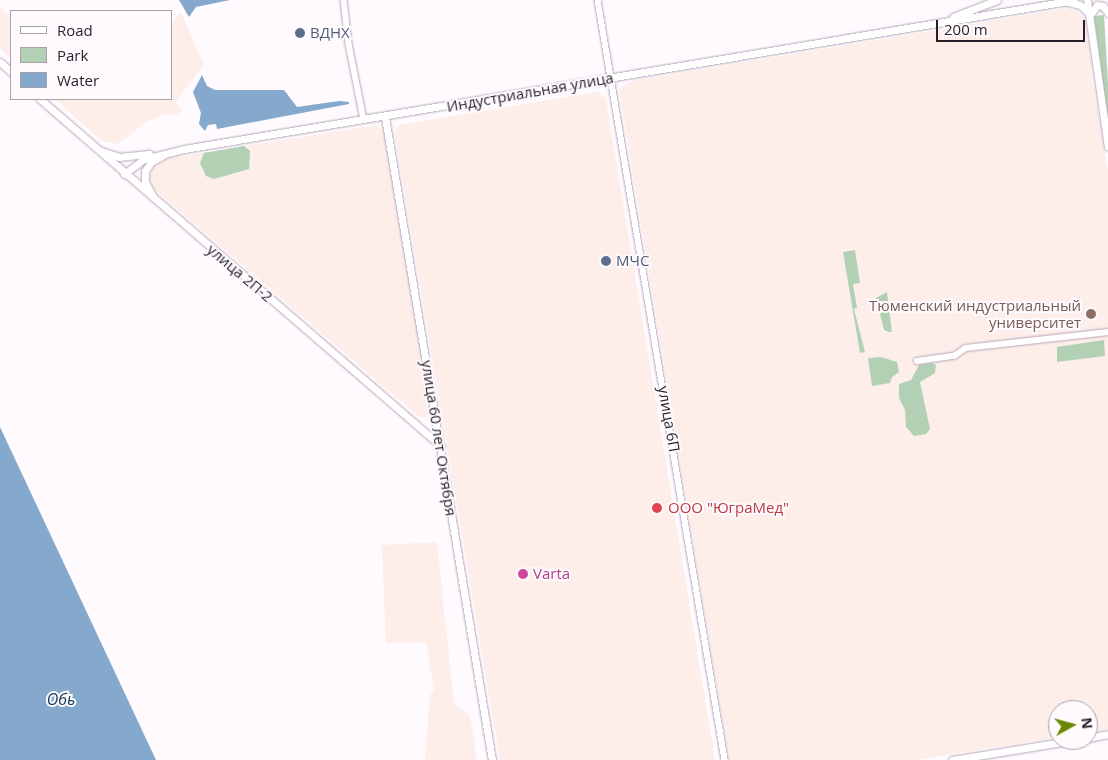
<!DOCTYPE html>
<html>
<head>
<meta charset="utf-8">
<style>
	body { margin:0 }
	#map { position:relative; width:1108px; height:760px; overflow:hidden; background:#fefafe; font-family:"Open Sans",sans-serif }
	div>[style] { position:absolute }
	.industrial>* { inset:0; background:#fdeee9 }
	.green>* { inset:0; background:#b2d1b4 }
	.water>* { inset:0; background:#84a9cc }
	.roads { filter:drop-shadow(0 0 1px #b8a6ba) drop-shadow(0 0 1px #b8a6ba) }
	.minor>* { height:5.5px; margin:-2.75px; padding:0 2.75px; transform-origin:2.75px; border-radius:2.75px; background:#fff }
	.major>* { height:7px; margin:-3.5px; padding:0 3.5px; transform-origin:3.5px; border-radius:3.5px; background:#fff }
	.dots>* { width:14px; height:14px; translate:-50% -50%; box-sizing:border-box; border:2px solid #fefafe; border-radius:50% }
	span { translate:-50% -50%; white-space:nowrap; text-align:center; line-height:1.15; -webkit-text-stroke:4px #fefafe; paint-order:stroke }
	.service-label { font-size:15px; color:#4e5e75 }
	.left { translate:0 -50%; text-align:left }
	.street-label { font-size:15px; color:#261f27 }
	.education-label { font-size:15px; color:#785e54 }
	.right { translate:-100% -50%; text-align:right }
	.health-label { font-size:15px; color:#be3a42 }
	.hotel-label { font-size:15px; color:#b23c85 }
	.water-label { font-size:16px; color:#103b5d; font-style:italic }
	.legend { position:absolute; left:10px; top:10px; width:162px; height:90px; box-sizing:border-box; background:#fefafe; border:1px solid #a8a2a8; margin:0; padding:6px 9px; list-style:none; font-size:15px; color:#261f27 }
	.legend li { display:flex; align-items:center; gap:10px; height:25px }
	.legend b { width:25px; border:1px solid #a8a2a8 }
	.north { position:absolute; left:1048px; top:700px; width:50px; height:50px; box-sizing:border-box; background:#fefafe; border:1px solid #a8a2a8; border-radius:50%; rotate:83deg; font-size:14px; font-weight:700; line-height:20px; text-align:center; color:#261f27 }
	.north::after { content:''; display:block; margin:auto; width:18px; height:22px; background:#698801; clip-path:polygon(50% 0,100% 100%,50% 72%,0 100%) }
	.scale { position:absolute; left:936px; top:20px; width:149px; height:22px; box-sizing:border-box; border:2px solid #261f27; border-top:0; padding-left:6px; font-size:15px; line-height:18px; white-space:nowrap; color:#261f27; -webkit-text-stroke:4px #fefafe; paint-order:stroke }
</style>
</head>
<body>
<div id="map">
	<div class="industrial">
		<div style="clip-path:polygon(0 7px,11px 17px,11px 58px,0 48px)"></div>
		<div style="clip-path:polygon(1063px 9px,1075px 10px,1087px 20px,1093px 84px,1108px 171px,1108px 729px,1088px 732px,1088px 710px,1058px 710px,1058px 737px,916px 760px,729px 760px,619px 89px,632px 81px)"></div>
		<div style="clip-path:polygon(181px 12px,204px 65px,176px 101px,182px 111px,177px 116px,165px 114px,148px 121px,118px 144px,102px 141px,55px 99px,171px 99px,171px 24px)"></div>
		<div style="clip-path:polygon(598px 92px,606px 99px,715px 760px,500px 760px,394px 132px,400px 125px)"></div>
		<div style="clip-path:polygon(376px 125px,384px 131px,431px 410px,428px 418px,419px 417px,153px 188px,149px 178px,153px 165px,165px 159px)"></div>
		<div style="clip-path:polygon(437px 542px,454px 704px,470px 716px,477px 760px,425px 760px,430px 695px,434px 690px,426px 642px,386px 643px,382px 545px)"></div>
	</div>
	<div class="green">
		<div style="clip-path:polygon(1104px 15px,1108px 83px,1108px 117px,1094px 16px)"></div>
		<div style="clip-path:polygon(244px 146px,250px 151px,249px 169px,214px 179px,206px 176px,200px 163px,204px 153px)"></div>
		<div style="clip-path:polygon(855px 250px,860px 283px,853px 284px,857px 308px,854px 309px,865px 352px,860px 353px,843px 252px)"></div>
		<div style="clip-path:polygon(887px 292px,892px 332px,889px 332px,884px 330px,876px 298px)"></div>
		<div style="clip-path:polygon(1104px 340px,1105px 356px,1057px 362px,1057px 347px)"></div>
		<div style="clip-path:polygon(881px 357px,897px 362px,899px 372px,892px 377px,890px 383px,872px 386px,868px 358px)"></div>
		<div style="clip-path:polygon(932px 363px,936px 365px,935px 373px,920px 382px,930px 429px,926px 434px,914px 436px,906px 427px,905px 410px,899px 398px,899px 384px,911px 380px,919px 365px)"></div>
	</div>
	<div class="water">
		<div style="clip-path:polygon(179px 0,230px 0,196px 7px,189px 17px)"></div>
		<div style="clip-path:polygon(202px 75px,207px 86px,215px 90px,284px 90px,297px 107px,339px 101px,349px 102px,349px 104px,217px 129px,216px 124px,208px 125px,205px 131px,199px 124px,201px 113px,193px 92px)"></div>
		<div style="clip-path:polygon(0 427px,156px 760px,0 760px)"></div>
	</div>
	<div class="roads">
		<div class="minor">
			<div style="left:344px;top:0;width:44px;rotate:83.5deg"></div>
			<div style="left:349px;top:44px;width:77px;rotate:78.8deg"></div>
			<div style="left:598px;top:0;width:771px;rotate:80.51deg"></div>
			<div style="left:917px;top:361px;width:37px;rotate:-8deg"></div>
			<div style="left:954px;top:356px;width:14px;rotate:-34deg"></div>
			<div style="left:966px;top:348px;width:143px;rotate:-6.4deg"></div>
		</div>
		<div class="major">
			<div style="left:1087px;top:0;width:148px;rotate:81.9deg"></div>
			<div style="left:1068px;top:2px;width:12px;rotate:14deg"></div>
			<div style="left:1080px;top:5px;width:12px;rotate:42deg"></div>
			<div style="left:1090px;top:15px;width:12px;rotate:-55deg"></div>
			<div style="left:1097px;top:5px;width:6px;rotate:9deg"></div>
			<div style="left:1103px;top:6px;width:9px;rotate:54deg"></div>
			<div style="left:953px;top:17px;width:47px;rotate:-21.1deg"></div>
			<div style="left:0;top:62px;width:15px;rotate:42deg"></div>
			<div style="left:40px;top:99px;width:530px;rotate:40.87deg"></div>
			<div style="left:385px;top:117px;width:652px;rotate:80.55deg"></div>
			<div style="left:101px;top:151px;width:19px;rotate:18deg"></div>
			<div style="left:119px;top:157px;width:30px;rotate:-6deg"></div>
			<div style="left:124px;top:174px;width:25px;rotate:-37deg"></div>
			<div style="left:144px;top:159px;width:41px;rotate:-14deg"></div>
			<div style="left:184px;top:149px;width:902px;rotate:-9.5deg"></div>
			<div style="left:152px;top:195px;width:15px;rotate:-118deg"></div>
			<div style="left:145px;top:182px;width:11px;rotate:-90deg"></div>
			<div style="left:145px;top:171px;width:11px;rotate:-56deg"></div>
			<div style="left:151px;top:162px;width:13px;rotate:-29deg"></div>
			<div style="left:1088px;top:738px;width:20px;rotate:-11deg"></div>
			<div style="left:952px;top:760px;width:124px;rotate:-9.3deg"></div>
		</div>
	</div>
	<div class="dots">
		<div style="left:300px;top:33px;background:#5c6f8a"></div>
		<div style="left:606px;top:261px;background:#5c6f8a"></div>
		<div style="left:1091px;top:314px;background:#8d6e63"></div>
		<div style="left:657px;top:508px;background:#e0444e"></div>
		<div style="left:523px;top:574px;background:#d1479c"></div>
	</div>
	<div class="service-label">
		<span class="left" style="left:310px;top:33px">ВДНХ</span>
		<span class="left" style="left:616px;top:261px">МЧС</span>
	</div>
	<div class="street-label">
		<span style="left:530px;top:92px;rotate:-10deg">Индустриальная улица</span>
		<span style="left:240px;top:273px;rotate:40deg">улица 2П-2</span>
		<span style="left:669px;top:419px;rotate:80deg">улица 6П</span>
		<span style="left:439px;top:438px;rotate:81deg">улица 60 лет Октября</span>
	</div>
	<div class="education-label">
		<span class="right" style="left:1081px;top:314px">Тюменский индустриальный<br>университет</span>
	</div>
	<div class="health-label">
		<span class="left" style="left:668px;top:508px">ООО "ЮграМед"</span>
	</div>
	<div class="hotel-label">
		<span class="left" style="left:533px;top:574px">Varta</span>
	</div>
	<div class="water-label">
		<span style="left:61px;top:699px">Обь</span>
	</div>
	<ul class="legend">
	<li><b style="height:6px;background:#fff"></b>Road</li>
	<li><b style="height:14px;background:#b2d1b4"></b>Park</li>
	<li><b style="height:14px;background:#84a9cc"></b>Water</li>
	</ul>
	<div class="north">N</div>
	<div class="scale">200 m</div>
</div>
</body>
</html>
